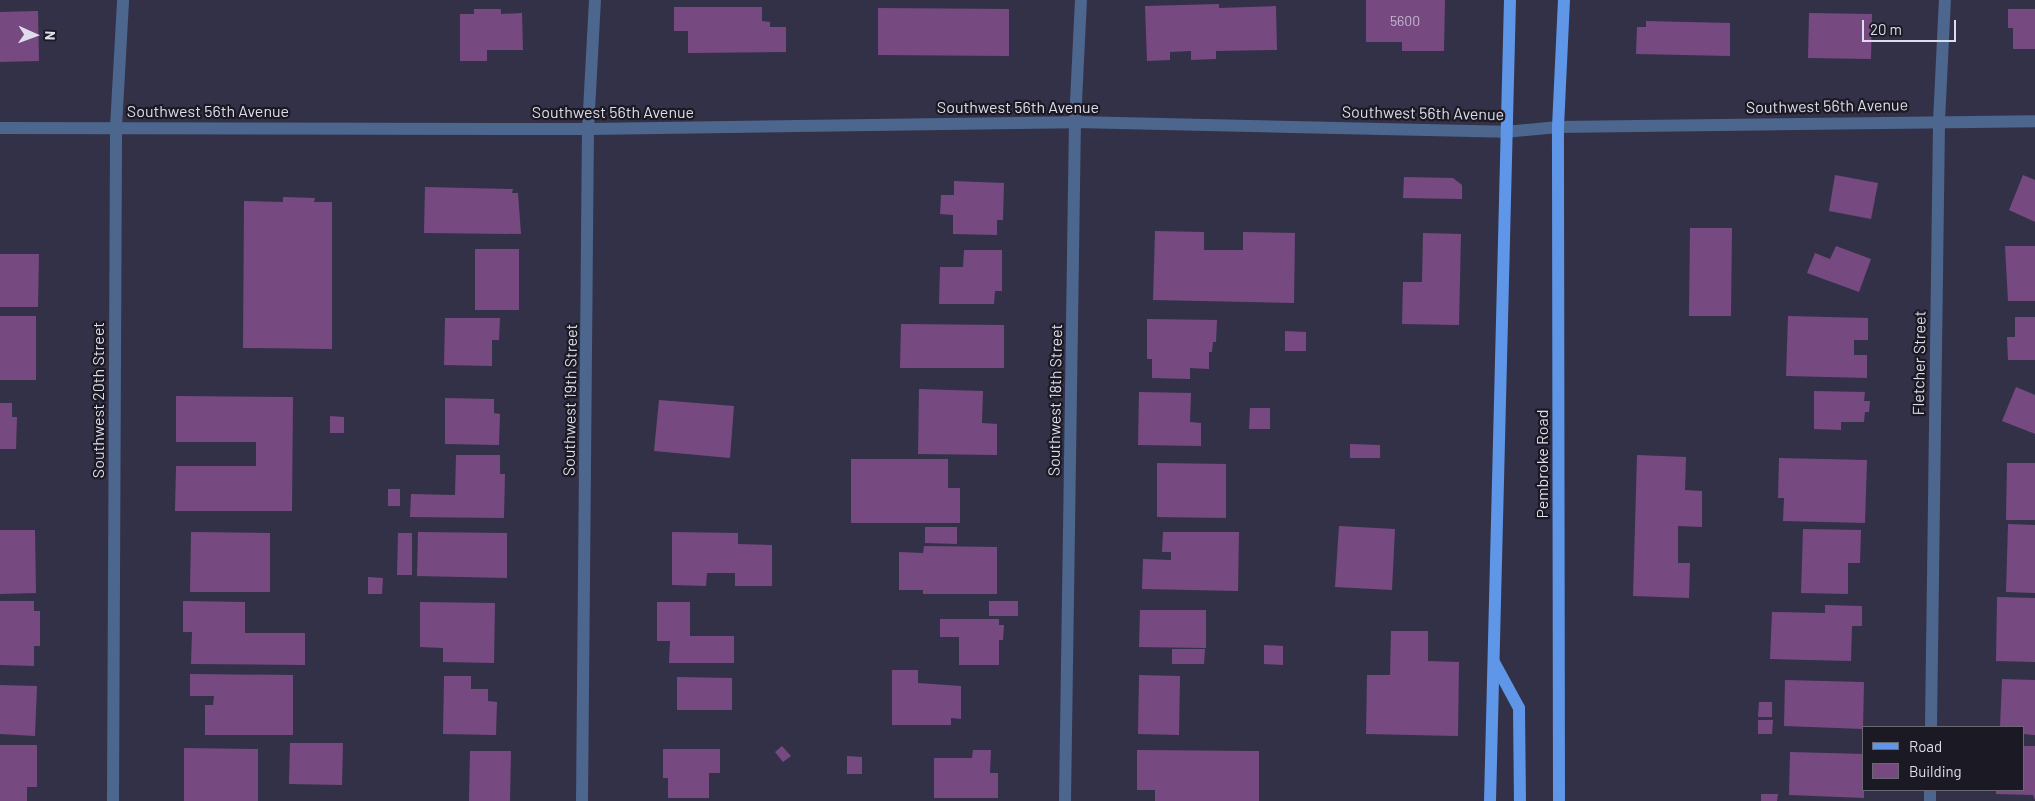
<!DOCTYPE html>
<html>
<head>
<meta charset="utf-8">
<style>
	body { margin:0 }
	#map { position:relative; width:2035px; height:801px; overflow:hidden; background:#333147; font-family:Barlow,sans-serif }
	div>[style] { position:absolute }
	.building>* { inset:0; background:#764a80 }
	.minor>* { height:12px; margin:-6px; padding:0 6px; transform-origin:6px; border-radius:6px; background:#4c668e }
	.major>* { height:12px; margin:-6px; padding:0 6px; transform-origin:6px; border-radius:6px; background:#5f96e7 }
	span { translate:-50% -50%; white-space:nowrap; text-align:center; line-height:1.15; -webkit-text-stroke:4.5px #1b1a24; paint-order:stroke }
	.number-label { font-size:14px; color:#c4b8d0 }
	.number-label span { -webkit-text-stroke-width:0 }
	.street-label { font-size:16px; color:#deddeb }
	.legend { position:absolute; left:1862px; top:726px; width:162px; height:65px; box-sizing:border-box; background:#1b1a24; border:1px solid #696874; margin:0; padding:6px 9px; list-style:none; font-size:15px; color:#deddeb }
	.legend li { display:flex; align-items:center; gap:10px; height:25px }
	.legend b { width:25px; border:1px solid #696874 }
	.north { position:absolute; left:10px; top:10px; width:50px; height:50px; -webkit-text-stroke:4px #1b1a24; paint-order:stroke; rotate:92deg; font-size:14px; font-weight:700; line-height:20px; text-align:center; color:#deddeb }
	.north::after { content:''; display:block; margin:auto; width:18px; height:22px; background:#deddeb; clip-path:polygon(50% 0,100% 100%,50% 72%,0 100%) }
	.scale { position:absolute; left:1862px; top:20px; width:94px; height:22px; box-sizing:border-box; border:2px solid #deddeb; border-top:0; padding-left:6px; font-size:15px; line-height:18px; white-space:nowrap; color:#deddeb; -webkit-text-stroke:4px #1b1a24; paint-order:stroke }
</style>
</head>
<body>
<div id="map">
	<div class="building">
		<div style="clip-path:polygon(1366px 0,1445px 0,1444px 51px,1402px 51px,1402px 42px,1366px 42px)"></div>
		<div style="clip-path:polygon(1219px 4px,1219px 8px,1276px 6px,1277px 50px,1216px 51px,1216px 59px,1191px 60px,1191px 51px,1170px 52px,1170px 60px,1147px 61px,1145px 6px)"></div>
		<div style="clip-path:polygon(674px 7px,762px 7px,762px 21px,770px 22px,770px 27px,786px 27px,786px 52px,688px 53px,688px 31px,674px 31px)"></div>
		<div style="clip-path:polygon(878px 8px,1009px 9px,1009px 56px,878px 55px)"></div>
		<div style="clip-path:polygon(474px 9px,501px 9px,501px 14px,522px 13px,523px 50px,487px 50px,487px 61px,460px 61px,460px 14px,474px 14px)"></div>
		<div style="clip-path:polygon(2008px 9px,2035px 9px,2035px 49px,2013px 49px,2013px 28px,2008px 28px)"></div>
		<div style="clip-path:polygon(38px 11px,39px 61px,0 62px,0 12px)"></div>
		<div style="clip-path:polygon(1809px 13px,1872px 14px,1871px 59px,1808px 58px)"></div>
		<div style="clip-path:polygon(1646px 21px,1730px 23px,1730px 56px,1636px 54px,1637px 27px,1646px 27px)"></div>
		<div style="clip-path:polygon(1835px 175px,1878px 183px,1871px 219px,1829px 211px)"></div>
		<div style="clip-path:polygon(2023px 175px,2035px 180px,2035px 222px,2009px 210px)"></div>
		<div style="clip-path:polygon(1404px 177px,1453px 178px,1462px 185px,1462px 199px,1403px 198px)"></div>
		<div style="clip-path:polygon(954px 181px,1004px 183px,1003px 220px,997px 220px,997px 235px,953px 234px,953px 215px,940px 214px,941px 195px,954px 195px)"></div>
		<div style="clip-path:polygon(425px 187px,513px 189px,512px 193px,518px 193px,521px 234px,424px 233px)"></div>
		<div style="clip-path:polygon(283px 197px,315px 198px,314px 202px,332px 202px,332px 349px,243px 348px,244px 201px,283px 202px)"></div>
		<div style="clip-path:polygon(1690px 228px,1732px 228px,1731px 316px,1689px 316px)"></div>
		<div style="clip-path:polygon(1155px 231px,1204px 232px,1204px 250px,1243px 250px,1243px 232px,1295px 233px,1294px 303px,1153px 300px)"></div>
		<div style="clip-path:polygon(1423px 233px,1461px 234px,1459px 325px,1402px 324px,1403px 282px,1422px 282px)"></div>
		<div style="clip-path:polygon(1836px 246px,1871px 259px,1859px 292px,1807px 273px,1815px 253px,1830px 259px)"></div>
		<div style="clip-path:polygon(2005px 246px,2035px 246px,2035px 301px,2008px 301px)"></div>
		<div style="clip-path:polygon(475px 249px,519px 249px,519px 310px,475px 310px)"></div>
		<div style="clip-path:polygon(964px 250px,1002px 250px,1002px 291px,995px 291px,994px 304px,939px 304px,940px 267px,963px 267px)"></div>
		<div style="clip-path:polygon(0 254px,39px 254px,38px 307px,0 307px)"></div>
		<div style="clip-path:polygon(0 316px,36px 316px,36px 380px,0 380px)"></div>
		<div style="clip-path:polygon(1788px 316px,1868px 318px,1868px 340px,1854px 340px,1854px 355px,1867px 355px,1867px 378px,1786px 376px)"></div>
		<div style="clip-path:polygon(2015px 317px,2035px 317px,2035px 360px,2008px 360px,2007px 337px,2015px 337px)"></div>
		<div style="clip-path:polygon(445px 318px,500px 318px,499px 340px,492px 340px,492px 366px,444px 365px)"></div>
		<div style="clip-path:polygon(1147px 319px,1217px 320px,1216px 342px,1213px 342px,1212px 352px,1209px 352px,1209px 369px,1190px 368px,1190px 379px,1152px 378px,1152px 359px,1147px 359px)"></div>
		<div style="clip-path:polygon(901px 324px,1004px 325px,1004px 368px,900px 368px)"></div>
		<div style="clip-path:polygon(1285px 331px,1306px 332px,1306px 351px,1285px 351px)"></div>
		<div style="clip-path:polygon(2016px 387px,2035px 395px,2035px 434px,2002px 421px)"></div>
		<div style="clip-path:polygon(919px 389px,983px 391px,982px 423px,997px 424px,997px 455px,918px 454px)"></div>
		<div style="clip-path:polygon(1814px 391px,1865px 392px,1864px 401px,1870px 401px,1869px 412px,1865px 412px,1864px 422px,1841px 422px,1841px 430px,1814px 429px)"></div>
		<div style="clip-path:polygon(1139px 392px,1191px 393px,1190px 422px,1201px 423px,1201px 446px,1138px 445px)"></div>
		<div style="clip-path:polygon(176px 396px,293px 397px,292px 511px,175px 511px,176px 466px,256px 466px,256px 442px,176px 442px)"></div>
		<div style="clip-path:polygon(445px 398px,494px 399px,494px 413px,500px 414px,499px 445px,445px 444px)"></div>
		<div style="clip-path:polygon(659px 400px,734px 406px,730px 458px,654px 451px)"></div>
		<div style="clip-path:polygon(0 403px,12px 403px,12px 417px,17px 417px,16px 449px,0 449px)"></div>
		<div style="clip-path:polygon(1250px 408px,1270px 408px,1270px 429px,1249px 429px)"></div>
		<div style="clip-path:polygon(330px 416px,344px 417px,344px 433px,330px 433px)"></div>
		<div style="clip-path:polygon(1350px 444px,1380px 445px,1380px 458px,1350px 458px)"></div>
		<div style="clip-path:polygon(456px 455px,500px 455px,500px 474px,505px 474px,504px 518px,410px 517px,411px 494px,455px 495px)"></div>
		<div style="clip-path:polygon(1637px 455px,1686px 457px,1685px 490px,1702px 491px,1702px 527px,1678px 526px,1678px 563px,1690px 563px,1689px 598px,1633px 596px)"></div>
		<div style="clip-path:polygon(1779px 458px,1867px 460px,1865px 523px,1783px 521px,1784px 498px,1778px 498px)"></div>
		<div style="clip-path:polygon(851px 459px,948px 459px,948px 488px,960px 488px,960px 523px,851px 523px)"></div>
		<div style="clip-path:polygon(1157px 463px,1226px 464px,1226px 518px,1157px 517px)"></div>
		<div style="clip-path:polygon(2007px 463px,2035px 463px,2035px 520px,2006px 520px)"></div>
		<div style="clip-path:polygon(388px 489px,400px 489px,400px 506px,388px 506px)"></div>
		<div style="clip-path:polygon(2008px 524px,2035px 525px,2035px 593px,2006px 592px)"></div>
		<div style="clip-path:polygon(1339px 526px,1395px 529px,1392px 590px,1335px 587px)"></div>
		<div style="clip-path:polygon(925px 527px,957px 527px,957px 544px,925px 543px)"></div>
		<div style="clip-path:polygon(1803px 529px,1861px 530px,1860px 563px,1848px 563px,1848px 594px,1801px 593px)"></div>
		<div style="clip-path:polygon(0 530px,35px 530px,36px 593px,0 594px)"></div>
		<div style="clip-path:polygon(191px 532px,270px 533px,270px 592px,190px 592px)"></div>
		<div style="clip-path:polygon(418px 532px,507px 533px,507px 578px,417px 576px)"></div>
		<div style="clip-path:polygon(672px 532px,738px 533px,738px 544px,772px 545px,772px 586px,735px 586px,735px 573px,707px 573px,706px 586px,672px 585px)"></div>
		<div style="clip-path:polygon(1163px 532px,1239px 532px,1238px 591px,1142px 589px,1143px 559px,1171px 560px,1171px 552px,1162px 552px)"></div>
		<div style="clip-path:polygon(398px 533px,412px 533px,412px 575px,397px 575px)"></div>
		<div style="clip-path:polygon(924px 546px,997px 547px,997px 594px,923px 594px,923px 590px,899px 590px,899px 552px,923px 553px)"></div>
		<div style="clip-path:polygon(368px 577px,383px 578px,382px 594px,368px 594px)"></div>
		<div style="clip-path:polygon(1997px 597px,2035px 598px,2035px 662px,1996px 661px)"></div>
		<div style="clip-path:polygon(0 601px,34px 601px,34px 611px,40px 611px,40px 646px,34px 646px,34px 666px,0 665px)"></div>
		<div style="clip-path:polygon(183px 601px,245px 602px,245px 633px,305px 633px,305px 665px,191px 664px,192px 632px,183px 632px)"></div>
		<div style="clip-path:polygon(989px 601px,1018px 601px,1018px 616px,989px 616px)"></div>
		<div style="clip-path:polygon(420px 602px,495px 603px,494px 663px,443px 662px,443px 648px,420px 647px)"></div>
		<div style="clip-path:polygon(657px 602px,690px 602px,690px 636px,734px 636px,734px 663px,669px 663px,670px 641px,657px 641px)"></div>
		<div style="clip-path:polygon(1825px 605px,1862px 606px,1862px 626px,1852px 626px,1851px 661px,1770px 659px,1772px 612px,1825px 613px)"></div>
		<div style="clip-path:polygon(1140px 610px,1206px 610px,1206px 648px,1139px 647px)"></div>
		<div style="clip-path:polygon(940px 619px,999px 619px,999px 625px,1004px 625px,1003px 640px,999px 640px,999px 665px,959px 665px,959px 637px,940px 637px)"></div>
		<div style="clip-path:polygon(1391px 631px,1428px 631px,1428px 661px,1459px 662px,1458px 736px,1366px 734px,1367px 675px,1390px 675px)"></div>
		<div style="clip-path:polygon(1264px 645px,1283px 646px,1283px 665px,1264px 664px)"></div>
		<div style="clip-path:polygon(1172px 649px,1205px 649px,1204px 664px,1172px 664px)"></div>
		<div style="clip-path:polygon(892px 670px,918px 670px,918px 683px,961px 686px,961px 719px,951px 718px,951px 725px,892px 725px)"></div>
		<div style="clip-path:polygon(190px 674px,293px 675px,293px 735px,205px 735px,205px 705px,213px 705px,214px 696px,190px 696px)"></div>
		<div style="clip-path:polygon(1139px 675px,1180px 676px,1179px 735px,1138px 734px)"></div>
		<div style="clip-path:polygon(444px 676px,471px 676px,471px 689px,488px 689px,488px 701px,497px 702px,496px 735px,443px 734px)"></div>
		<div style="clip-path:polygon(677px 677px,732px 678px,732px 710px,677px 710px)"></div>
		<div style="clip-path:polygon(2002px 679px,2035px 680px,2035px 735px,2024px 734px,2024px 727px,2000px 727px)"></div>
		<div style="clip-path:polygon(1785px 680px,1864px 682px,1863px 729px,1784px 726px)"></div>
		<div style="clip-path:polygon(0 685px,37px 686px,35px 736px,0 734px)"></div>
		<div style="clip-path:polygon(1759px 702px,1772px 702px,1772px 717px,1758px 717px)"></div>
		<div style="clip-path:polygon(1758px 720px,1773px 720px,1772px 734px,1758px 734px)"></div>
		<div style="clip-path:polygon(290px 743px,343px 743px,342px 785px,289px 784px)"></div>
		<div style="clip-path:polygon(0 745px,37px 745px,37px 787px,27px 787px,27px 801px,0 801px)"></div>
		<div style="clip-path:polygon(782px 746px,791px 756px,783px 762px,775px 752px)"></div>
		<div style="clip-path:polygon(2024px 746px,2035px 746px,2035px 800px,2033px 795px,1996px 794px,1996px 790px,2024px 790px)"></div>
		<div style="clip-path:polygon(184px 748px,258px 749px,258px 801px,184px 801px)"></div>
		<div style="clip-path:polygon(663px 749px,720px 749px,720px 773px,709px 773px,709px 798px,668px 798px,668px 778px,663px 778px)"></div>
		<div style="clip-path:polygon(973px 750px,991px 750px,990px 773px,998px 773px,998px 798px,934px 798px,934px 758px,972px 758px)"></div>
		<div style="clip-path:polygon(1137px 750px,1259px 751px,1259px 801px,1155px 801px,1155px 790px,1137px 790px)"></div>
		<div style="clip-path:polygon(470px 751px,511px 751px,510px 801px,469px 801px)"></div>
		<div style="clip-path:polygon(1790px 752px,1864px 754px,1864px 798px,1789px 795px)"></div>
		<div style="clip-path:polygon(847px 756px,862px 757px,862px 774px,847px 774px)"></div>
		<div style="clip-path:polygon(1761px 794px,1778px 794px,1777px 801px,1761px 801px)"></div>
	</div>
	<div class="minor">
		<div style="left:0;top:128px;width:588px;rotate:0.1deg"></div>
		<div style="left:588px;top:129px;width:487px;rotate:-0.8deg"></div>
		<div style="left:1075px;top:122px;width:430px;rotate:1.3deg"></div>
		<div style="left:1505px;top:132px;width:53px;rotate:-5.4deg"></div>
		<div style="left:1558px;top:127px;width:477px;rotate:-0.7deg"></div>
		<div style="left:1931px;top:727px;width:606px;rotate:-89.24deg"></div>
		<div style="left:1939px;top:121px;width:121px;rotate:-87.2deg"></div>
		<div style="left:113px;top:801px;width:674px;rotate:-89.74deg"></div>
		<div style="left:116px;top:127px;width:127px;rotate:-86.8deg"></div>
		<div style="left:582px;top:801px;width:672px;rotate:-89.49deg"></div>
		<div style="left:588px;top:129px;width:129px;rotate:-86.9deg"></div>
		<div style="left:1065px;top:801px;width:679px;rotate:-89.16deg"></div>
		<div style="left:1075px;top:122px;width:122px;rotate:-87.2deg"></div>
		<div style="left:1930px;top:801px;width:11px;rotate:-90deg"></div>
	</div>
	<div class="major">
		<div style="left:1494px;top:662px;width:52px;rotate:61.5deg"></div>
		<div style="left:1519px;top:708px;width:93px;rotate:89.4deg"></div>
		<div style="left:1490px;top:801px;width:801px;rotate:-88.57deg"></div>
		<div style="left:1559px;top:801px;width:674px;rotate:-90.09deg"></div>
		<div style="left:1558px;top:127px;width:127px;rotate:-87.3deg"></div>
	</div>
	<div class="number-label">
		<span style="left:1405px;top:21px">5600</span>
	</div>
	<div class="street-label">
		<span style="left:1827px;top:106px;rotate:-1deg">Southwest 56th Avenue</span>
		<span style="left:1018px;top:107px">Southwest 56th Avenue</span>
		<span style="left:208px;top:111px">Southwest 56th Avenue</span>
		<span style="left:613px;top:112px">Southwest 56th Avenue</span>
		<span style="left:1423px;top:113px;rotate:1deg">Southwest 56th Avenue</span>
		<span style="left:1919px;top:363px;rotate:-89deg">Fletcher Street</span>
		<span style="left:98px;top:400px;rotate:-90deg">Southwest 20th Street</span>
		<span style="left:570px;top:400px;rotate:-89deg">Southwest 19th Street</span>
		<span style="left:1055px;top:400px;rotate:-89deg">Southwest 18th Street</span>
		<span style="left:1542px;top:464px;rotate:-90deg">Pembroke Road</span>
	</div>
	<ul class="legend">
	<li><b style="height:6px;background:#5f96e7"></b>Road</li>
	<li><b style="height:14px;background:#764a80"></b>Building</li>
	</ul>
	<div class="north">N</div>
	<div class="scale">20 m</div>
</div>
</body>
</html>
